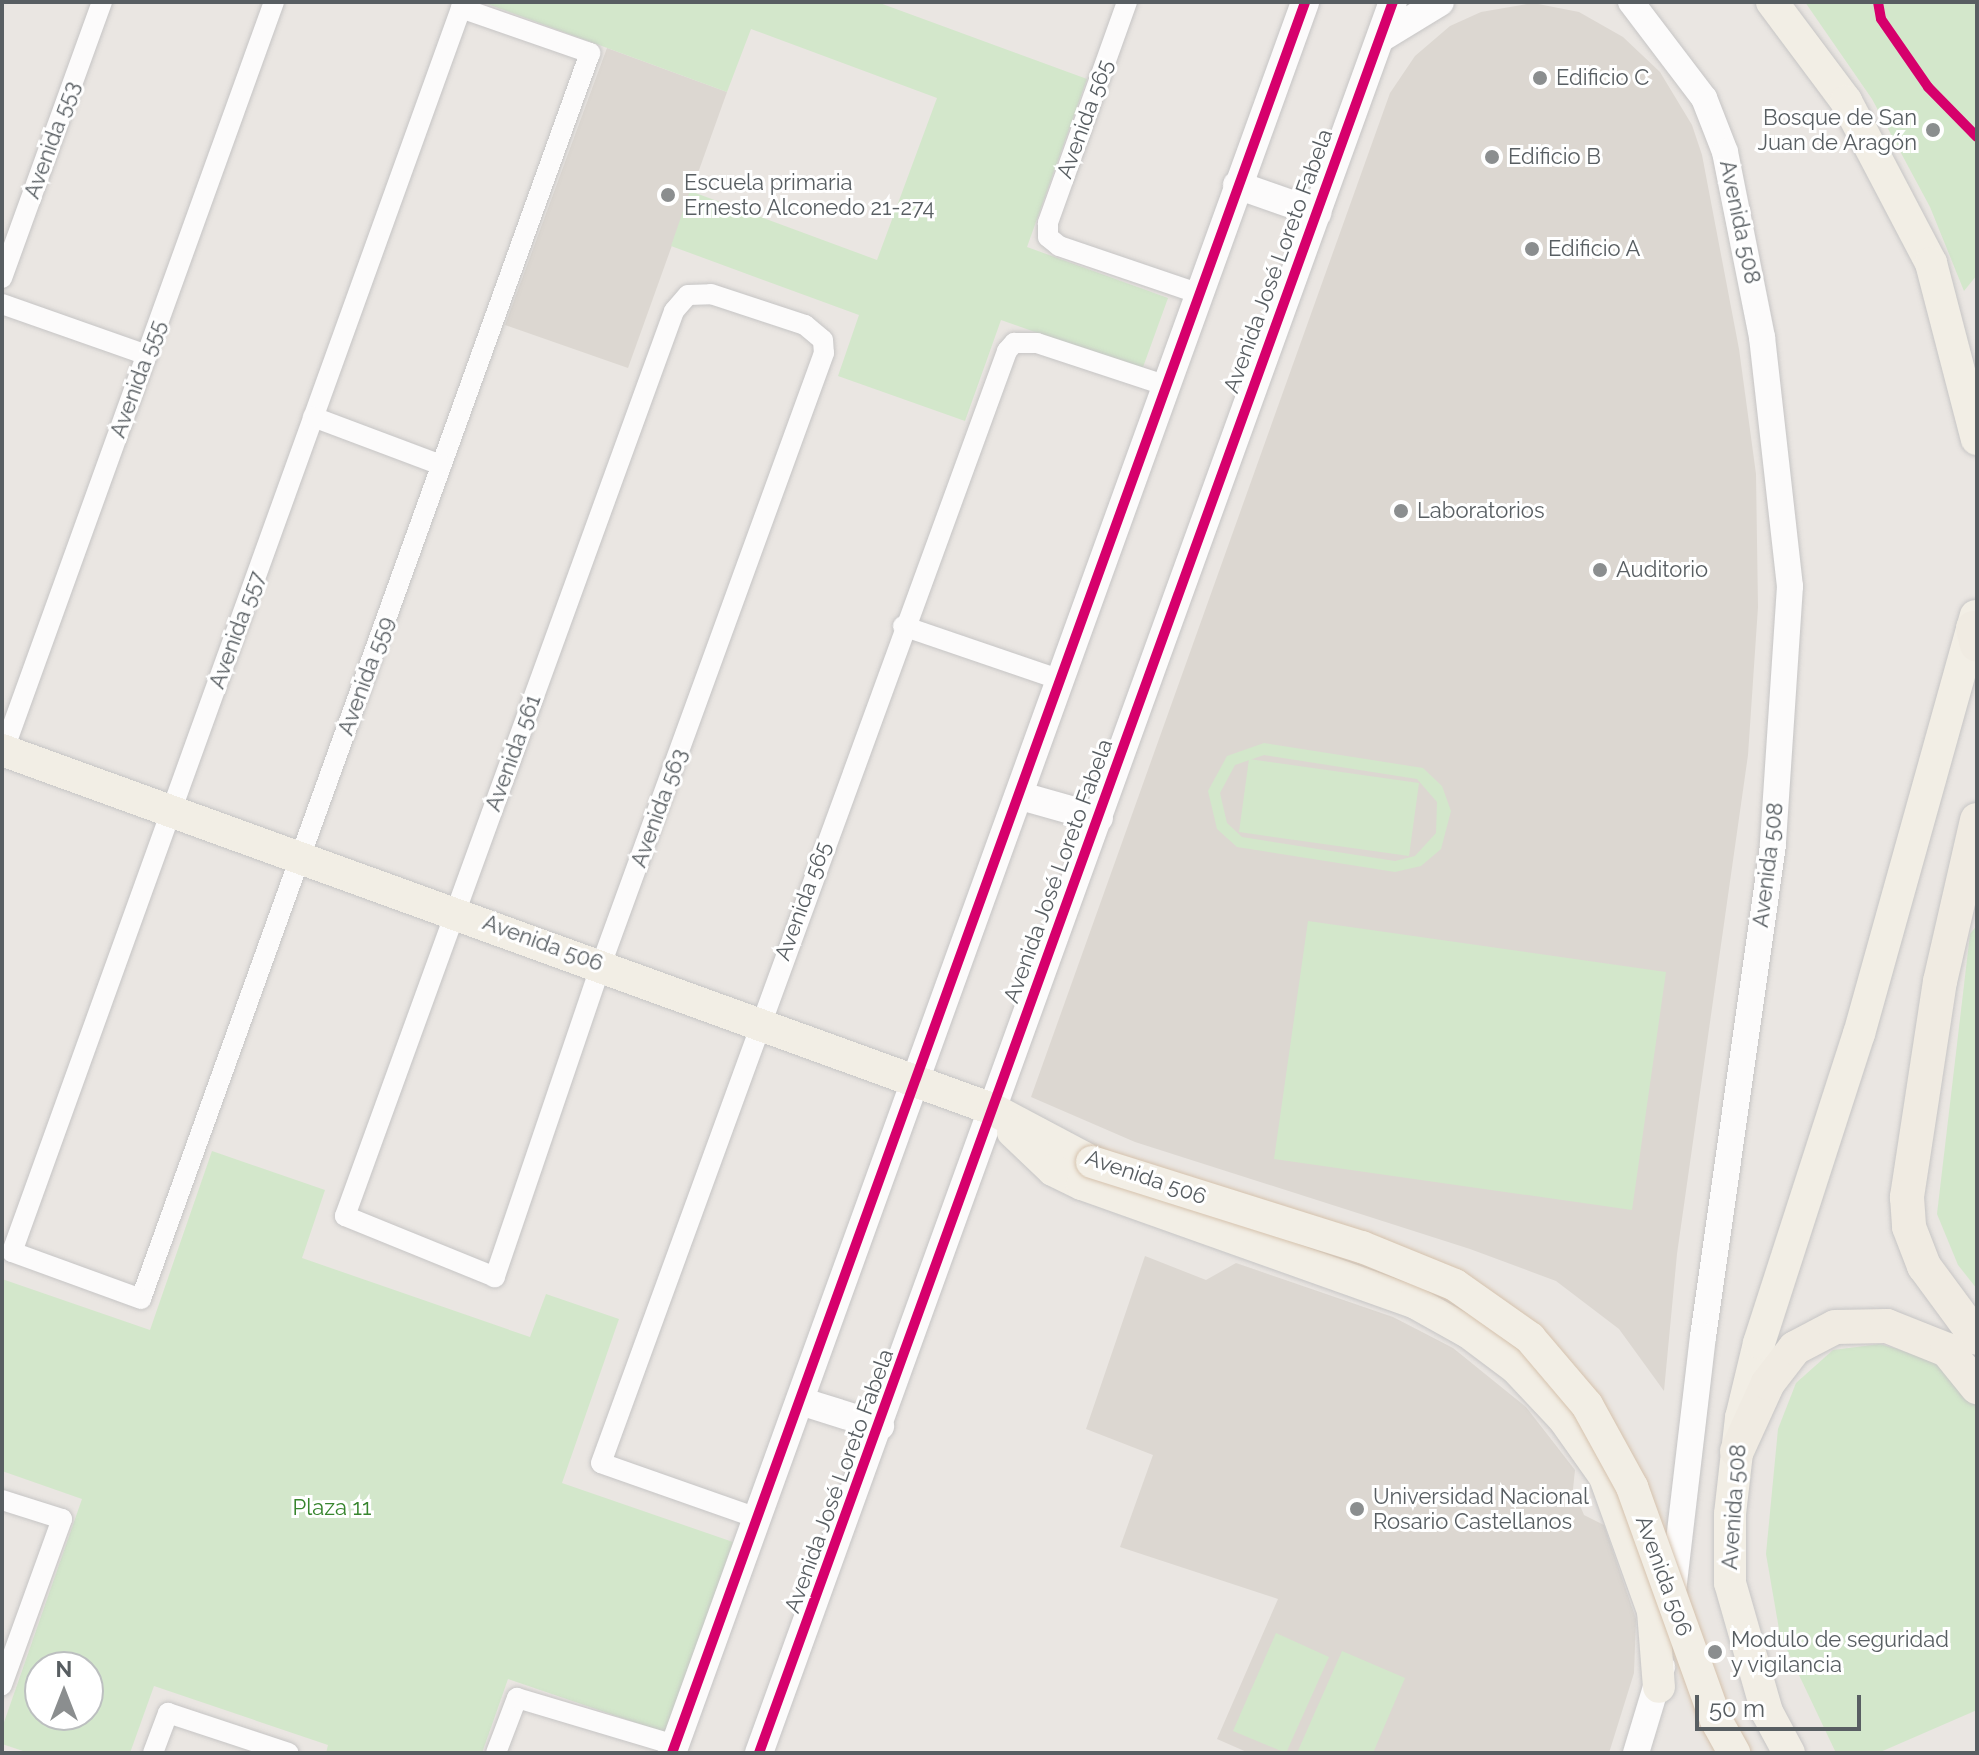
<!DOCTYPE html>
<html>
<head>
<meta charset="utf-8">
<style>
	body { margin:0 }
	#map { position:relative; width:1979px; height:1755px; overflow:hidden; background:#eae6e2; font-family:Raleway,sans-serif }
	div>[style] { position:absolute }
	.education>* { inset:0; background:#dcd7d1 }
	.green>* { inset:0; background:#d3e7cb }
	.roads { filter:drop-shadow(0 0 2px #c6c5c5) drop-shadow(0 0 2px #c6c5c5) }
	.minor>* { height:20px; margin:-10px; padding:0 10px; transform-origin:10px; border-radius:10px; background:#fcfbfb }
	.tertiary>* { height:26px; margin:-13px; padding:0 13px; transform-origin:13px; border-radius:13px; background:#fcfbfb }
	.secondary>* { height:28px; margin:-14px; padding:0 14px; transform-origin:14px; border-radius:14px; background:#fcfbfb }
	.primary>* { height:32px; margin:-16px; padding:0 16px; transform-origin:16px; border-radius:16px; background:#f2eee5 }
	.trunk>* { height:34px; margin:-17px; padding:0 17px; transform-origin:17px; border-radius:17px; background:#f0ebe2 }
	.bridges { filter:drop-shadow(0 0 2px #d5c2ad) drop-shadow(0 0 2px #d5c2ad) }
	.primary-bridge>* { height:32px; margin:-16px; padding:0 16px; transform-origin:16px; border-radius:16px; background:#f2eee5 }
	.cycleway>* { height:10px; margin:-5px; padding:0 5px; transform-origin:5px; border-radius:5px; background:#d6006c }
	.dots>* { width:22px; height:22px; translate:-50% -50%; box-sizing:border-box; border:4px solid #fff; border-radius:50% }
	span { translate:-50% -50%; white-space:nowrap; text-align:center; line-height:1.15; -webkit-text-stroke:6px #fff; paint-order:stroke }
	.poi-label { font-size:22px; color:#585e62 }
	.left { translate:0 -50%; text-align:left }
	.right { translate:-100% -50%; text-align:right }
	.street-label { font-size:22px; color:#585e62 }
	.park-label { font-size:22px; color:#37852d }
	.frame { position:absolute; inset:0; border:4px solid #585e62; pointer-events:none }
	.north { position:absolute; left:24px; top:1651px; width:80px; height:80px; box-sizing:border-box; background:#fff; border:2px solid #bcbfc0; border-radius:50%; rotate:0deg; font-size:22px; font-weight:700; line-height:32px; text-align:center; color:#585e62 }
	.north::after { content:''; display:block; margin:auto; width:28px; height:36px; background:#8b8e8f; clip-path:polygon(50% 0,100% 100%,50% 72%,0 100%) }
	.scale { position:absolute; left:1695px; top:1695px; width:166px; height:36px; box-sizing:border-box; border:4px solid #585e62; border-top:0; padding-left:10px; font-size:24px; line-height:28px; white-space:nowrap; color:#585e62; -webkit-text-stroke:6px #fff; paint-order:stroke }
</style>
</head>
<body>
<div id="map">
	<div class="education">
		<div style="clip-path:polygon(1533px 3px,1579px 12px,1623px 37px,1660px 72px,1692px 125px,1702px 155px,1739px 349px,1756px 474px,1758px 607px,1748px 755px,1677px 1254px,1664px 1391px,1619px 1329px,1556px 1281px,1470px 1249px,1135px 1142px,1031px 1097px,1390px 93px,1415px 56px,1450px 26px,1481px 12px)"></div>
		<div style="clip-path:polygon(607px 48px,727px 92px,628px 368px,505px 325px)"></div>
		<div style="clip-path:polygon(1145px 1256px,1206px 1280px,1236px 1263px,1393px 1317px,1453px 1348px,1526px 1407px,1575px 1470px,1573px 1489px,1584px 1515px,1604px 1525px,1636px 1619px,1634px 1673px,1609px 1753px,1249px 1753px,1217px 1739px,1278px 1599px,1120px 1547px,1153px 1455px,1086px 1429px)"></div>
	</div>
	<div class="green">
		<div style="clip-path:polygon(482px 2px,877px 2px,1087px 79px,1027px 247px,1168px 298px,1142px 370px,1001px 320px,965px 421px,838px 376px,859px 315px,671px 246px,690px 191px,877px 260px,937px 98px,751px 29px,727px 92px)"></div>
		<div style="clip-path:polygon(1805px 2px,1977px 2px,1977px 275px,1964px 291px,1930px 207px,1872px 99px)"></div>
		<div style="clip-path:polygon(evenodd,1264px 743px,1423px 768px,1442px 786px,1451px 811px,1441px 849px,1421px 866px,1395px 872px,1237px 847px,1217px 829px,1208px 791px,1227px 756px,1264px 743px,1264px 755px,1417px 779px,1437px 802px,1436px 833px,1415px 856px,1395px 861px,1242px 837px,1227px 823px,1220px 793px,1235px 765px,1264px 755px)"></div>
		<div style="clip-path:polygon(1249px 759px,1419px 783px,1409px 856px,1239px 832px)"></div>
		<div style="clip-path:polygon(1308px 921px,1666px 972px,1632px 1210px,1274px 1159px)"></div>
		<div style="clip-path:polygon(1977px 925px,1977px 1289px,1958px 1265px,1937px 1214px,1970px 934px)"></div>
		<div style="clip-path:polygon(evenodd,212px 1151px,325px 1190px,302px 1258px,530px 1337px,546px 1294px,619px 1319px,562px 1483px,733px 1542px,666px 1733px,508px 1679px,482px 1753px,326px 1753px,328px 1745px,154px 1686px,130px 1753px,29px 1753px,2px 1744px,2px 1728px,82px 1499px,2px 1471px,2px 1279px,150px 1330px,212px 1151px,40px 1667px,88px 1667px,88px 1715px,40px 1715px,40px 1667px)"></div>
		<div style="clip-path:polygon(1880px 1344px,1932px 1359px,1977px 1407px,1977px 1710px,1878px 1753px,1836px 1753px,1780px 1635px,1766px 1554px,1778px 1429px,1796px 1383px,1833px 1350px)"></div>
		<div style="clip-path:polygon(1276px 1633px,1329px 1657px,1286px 1753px,1233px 1731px)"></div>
		<div style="clip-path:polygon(1342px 1651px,1405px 1678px,1373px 1753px,1297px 1753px)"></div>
	</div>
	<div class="roads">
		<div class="minor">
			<div style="left:1127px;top:2px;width:235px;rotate:109.7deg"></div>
			<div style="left:1048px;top:223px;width:14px;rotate:90deg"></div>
			<div style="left:1048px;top:237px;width:14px;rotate:39deg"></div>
			<div style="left:1059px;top:246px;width:146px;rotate:18.8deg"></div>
			<div style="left:461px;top:8px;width:137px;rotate:19.2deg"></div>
			<div style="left:590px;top:53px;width:1324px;rotate:109.82deg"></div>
			<div style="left:141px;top:1299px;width:137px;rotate:-160deg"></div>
			<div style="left:12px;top:1252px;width:1323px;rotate:-70.15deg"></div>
			<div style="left:2px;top:278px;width:294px;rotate:-70.1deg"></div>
			<div style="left:711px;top:294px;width:99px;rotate:18.3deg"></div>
			<div style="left:805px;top:325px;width:23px;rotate:40deg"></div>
			<div style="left:823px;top:340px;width:13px;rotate:86deg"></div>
			<div style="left:824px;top:353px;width:651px;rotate:110.02deg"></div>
			<div style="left:601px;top:965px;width:330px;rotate:108.8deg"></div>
			<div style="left:495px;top:1277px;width:162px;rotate:-157.9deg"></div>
			<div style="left:345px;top:1216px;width:963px;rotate:-70.02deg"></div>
			<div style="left:674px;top:311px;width:21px;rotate:-49deg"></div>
			<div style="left:688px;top:295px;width:23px;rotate:-2deg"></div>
			<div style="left:2px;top:304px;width:154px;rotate:19.4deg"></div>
			<div style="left:313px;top:417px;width:137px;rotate:20.6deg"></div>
			<div style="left:903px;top:626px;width:167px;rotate:18.9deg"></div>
			<div style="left:2px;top:755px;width:801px;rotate:-70.14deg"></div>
			<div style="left:2px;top:1500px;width:63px;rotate:17.6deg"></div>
			<div style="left:62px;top:1519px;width:177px;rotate:109.9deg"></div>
			<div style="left:757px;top:1518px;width:165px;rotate:-160.6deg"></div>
			<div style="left:601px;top:1463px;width:1184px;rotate:-69.94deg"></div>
			<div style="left:1007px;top:351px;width:11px;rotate:-49deg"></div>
			<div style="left:1014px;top:343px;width:23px"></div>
			<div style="left:1037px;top:343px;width:134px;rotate:18.3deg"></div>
			<div style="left:153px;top:1753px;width:43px;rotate:-69.4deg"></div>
			<div style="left:168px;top:1713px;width:127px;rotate:18.3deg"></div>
			<div style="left:496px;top:1753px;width:59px;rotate:-69.1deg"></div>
			<div style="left:517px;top:1698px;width:165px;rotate:16.6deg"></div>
		</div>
		<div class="tertiary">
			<div style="left:1631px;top:2px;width:121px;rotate:52.8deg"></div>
			<div style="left:1704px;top:98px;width:58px;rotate:68.7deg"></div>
			<div style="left:1725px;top:152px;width:189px;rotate:78.7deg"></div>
			<div style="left:1762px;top:337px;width:251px;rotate:83.6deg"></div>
			<div style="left:1790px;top:586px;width:260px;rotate:93.8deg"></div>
			<div style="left:1773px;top:845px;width:496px;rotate:98.1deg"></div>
			<div style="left:1703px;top:1336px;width:267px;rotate:96.7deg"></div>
			<div style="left:1636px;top:1753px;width:90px;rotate:-73.2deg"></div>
		</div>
		<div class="secondary">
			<div style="left:1381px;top:38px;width:69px;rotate:-31.4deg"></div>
			<div style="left:1237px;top:185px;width:85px;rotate:19.3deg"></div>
			<div style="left:1021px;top:796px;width:81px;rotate:15.8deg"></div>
			<div style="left:800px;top:1401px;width:84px;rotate:17.4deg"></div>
			<div style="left:672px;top:1753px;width:1862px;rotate:-70.12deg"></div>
			<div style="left:759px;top:1753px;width:1862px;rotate:-70.1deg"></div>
		</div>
		<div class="primary">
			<div style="left:1772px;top:2px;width:124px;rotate:53.2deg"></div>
			<div style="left:1846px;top:101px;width:183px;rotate:62.3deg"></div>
			<div style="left:1931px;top:263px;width:182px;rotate:75.4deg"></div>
			<div style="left:2px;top:750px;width:1053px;rotate:19.93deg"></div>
			<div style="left:992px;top:1109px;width:113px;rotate:27.9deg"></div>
			<div style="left:1013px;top:1132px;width:55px;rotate:43.5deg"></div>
			<div style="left:1053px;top:1170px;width:32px;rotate:26deg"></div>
			<div style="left:1082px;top:1184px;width:352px;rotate:19.6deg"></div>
			<div style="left:1414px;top:1302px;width:62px;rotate:29.1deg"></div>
			<div style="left:1468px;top:1332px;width:60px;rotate:36.9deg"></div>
			<div style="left:1516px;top:1368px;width:70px;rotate:46.7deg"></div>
			<div style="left:1564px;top:1419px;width:71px;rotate:54.7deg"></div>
			<div style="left:1605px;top:1477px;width:142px;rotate:70.3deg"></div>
			<div style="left:1653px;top:1611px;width:76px;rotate:85.5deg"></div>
			<div style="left:1789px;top:1753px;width:47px;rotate:-118.2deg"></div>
			<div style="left:1767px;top:1712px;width:134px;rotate:-106deg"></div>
			<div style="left:1730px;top:1583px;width:69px;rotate:-90deg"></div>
			<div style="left:1730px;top:1514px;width:97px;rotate:-83.5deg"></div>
			<div style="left:1741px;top:1418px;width:77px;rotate:-76.5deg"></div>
			<div style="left:1759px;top:1343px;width:325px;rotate:-72.1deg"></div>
			<div style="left:1859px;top:1034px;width:434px;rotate:-74.4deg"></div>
		</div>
		<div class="trunk">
			<div style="left:1973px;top:628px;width:17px;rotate:77deg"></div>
			<div style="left:1977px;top:820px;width:165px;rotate:102.9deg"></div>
			<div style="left:1940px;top:981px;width:219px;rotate:98.7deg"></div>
			<div style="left:1907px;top:1197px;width:30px;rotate:86deg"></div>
			<div style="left:1909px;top:1227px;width:42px;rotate:69deg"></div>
			<div style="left:1924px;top:1266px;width:89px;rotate:53.6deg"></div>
			<div style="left:1737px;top:1451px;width:75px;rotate:-65.5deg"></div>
			<div style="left:1768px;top:1383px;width:44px;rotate:-52.4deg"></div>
			<div style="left:1795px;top:1348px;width:45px;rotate:-27.7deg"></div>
			<div style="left:1835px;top:1327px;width:52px;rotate:-1.1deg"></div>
			<div style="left:1887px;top:1326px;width:65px;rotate:21.8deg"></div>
			<div style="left:1947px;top:1350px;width:48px;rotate:51deg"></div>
		</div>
	</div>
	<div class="bridges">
		<div class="primary-bridge">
			<div style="left:1092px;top:1162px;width:283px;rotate:17.5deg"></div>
			<div style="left:1362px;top:1247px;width:100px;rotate:22.2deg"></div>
			<div style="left:1455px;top:1285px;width:92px;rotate:35.2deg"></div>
			<div style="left:1530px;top:1338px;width:88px;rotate:49.6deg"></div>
			<div style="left:1587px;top:1405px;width:94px;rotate:61.2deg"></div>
			<div style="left:1632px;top:1487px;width:248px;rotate:70.2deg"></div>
			<div style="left:1716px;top:1720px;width:38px;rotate:61deg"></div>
		</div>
	</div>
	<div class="cycleway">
		<div style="left:1878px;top:2px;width:17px;rotate:80deg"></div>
		<div style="left:1881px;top:19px;width:83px;rotate:55.3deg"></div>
		<div style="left:1928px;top:87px;width:70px;rotate:45.6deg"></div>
		<div style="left:672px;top:1753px;width:1862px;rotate:-70.12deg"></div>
		<div style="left:759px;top:1753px;width:1862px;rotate:-70.1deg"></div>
	</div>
	<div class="dots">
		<div style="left:1540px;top:78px;background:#8b8e8f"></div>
		<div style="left:1933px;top:130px;background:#8b8e8f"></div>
		<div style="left:1492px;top:157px;background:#8b8e8f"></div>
		<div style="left:668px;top:195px;background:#8b8e8f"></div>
		<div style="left:1532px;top:249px;background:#8b8e8f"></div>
		<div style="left:1401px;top:511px;background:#8b8e8f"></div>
		<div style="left:1600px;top:570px;background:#8b8e8f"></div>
		<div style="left:1357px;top:1509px;background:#8b8e8f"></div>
		<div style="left:1715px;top:1652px;background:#8b8e8f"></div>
	</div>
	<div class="poi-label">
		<span class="left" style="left:1556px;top:78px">Edificio C</span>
		<span class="right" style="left:1917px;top:130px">Bosque de San<br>Juan de Aragón</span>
		<span class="left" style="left:1508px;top:157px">Edificio B</span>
		<span class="left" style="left:684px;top:195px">Escuela primaria<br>Ernesto Alconedo 21-274</span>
		<span class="left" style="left:1548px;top:249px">Edificio A</span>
		<span class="left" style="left:1417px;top:511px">Laboratorios</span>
		<span class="left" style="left:1616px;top:570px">Auditorio</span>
		<span class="left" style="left:1373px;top:1509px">Universidad Nacional<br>Rosario Castellanos</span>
		<span class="left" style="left:1731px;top:1652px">Modulo de seguridad<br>y vigilancia</span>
	</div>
	<div class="street-label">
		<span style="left:1085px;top:119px;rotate:-70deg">Avenida 565</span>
		<span style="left:52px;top:140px;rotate:-70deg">Avenida 553</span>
		<span style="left:1740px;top:222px;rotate:78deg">Avenida 508</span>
		<span style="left:1278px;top:261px;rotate:-70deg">Avenida José Loreto Fabela</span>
		<span style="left:138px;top:379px;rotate:-70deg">Avenida 555</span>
		<span style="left:237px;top:630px;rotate:-70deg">Avenida 557</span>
		<span style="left:366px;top:676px;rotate:-70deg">Avenida 559</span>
		<span style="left:513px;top:753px;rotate:-70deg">Avenida 561</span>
		<span style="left:659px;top:808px;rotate:-70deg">Avenida 563</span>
		<span style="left:1768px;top:865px;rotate:-83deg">Avenida 508</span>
		<span style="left:1058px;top:871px;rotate:-70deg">Avenida José Loreto Fabela</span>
		<span style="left:803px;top:901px;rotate:-70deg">Avenida 565</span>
		<span style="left:543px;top:943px;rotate:20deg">Avenida 506</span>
		<span style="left:1146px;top:1177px;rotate:19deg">Avenida 506</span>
		<span style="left:839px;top:1481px;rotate:-70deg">Avenida José Loreto Fabela</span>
		<span style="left:1734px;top:1507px;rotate:-86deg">Avenida 508</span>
		<span style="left:1664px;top:1576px;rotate:70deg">Avenida 506</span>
	</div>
	<div class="park-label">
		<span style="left:332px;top:1508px">Plaza 11</span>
	</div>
	<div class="frame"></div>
	<div class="north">N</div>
	<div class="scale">50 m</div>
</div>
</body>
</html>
